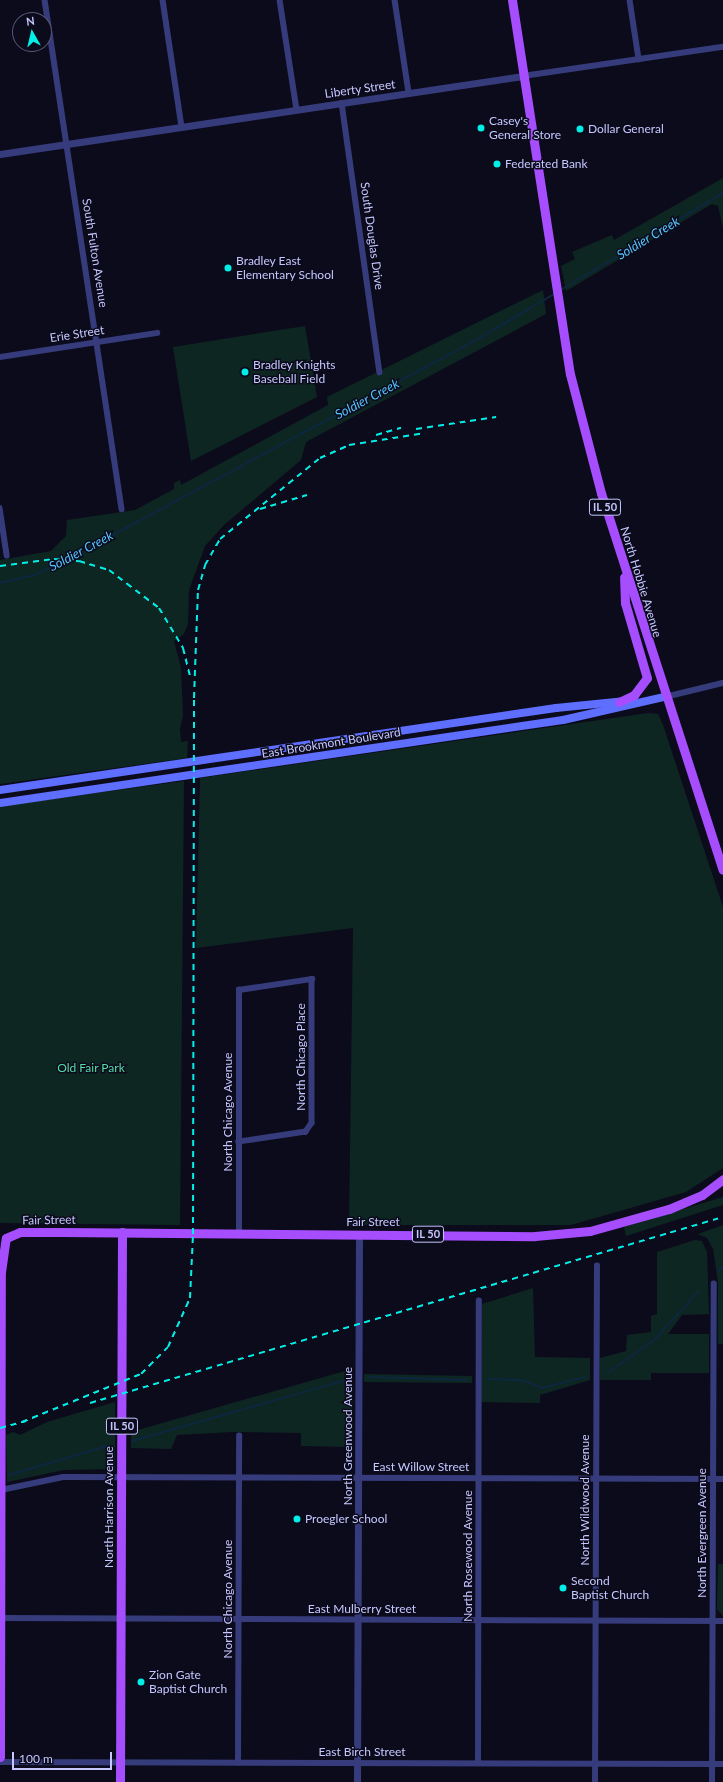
<!DOCTYPE html>
<html>
<head>
<meta charset="utf-8">
<style>
	body { margin:0 }
	#map { position:relative; width:723px; height:1782px; overflow:hidden; background:#0c0b1c; font-family:Lato,sans-serif }
	div>[style] { position:absolute }
	.green>* { inset:0; background:#0e2622 }
	.stream>* { height:2px; margin:-1px; padding:0 1px; transform-origin:1px; border-radius:1px; background:#0c273f }
	.minor>* { height:5.5px; margin:-2.75px; padding:0 2.75px; transform-origin:2.75px; border-radius:2.75px; background:#363c7b }
	.tertiary>* { height:7px; margin:-3.5px; padding:0 3.5px; transform-origin:3.5px; border-radius:3.5px; background:#363c7b }
	.secondary>* { height:8px; margin:-4px; padding:0 4px; transform-origin:4px; border-radius:4px; background:#5e6efe }
	.primary>* { height:9px; margin:-4.5px; padding:0 4.5px; transform-origin:4.5px; border-radius:4.5px; background:#a64efe }
	.rail>* { height:2px; margin-top:-1px; transform-origin:0; background:repeating-linear-gradient(90deg,#02efe8 0 6px,transparent 0 11px) }
	.dots>* { width:11px; height:11px; translate:-50% -50%; box-sizing:border-box; border:2px solid #0c0b1c; border-radius:50% }
	span { translate:-50% -50%; white-space:nowrap; text-align:center; line-height:1.15; -webkit-text-stroke:3px #0c0b1c; paint-order:stroke }
	.shield-label span { padding:1px 3px; background:#0c0b1c; border:1px solid; border-radius:3px; -webkit-text-stroke-width:0 }
	.shield-label { font-size:11px; color:#c6c7ff; font-weight:700 }
	.street-label { font-size:12px; color:#c6c7ff }
	.poi-label { font-size:12px; color:#c6c7ff }
	.left { translate:0 -50%; text-align:left }
	.park-label { font-size:12px; color:#54dda9 }
	.water-label { font-size:13px; color:#55c5fe; font-style:italic }
	.north { position:absolute; left:12px; top:12px; width:40px; height:40px; box-sizing:border-box; background:#0c0b1c; border:1px solid #565677; border-radius:50%; rotate:352deg; font-size:11px; font-weight:700; line-height:16px; text-align:center; color:#c6c7ff }
	.north::after { content:''; display:block; margin:auto; width:14px; height:18px; background:#02efe8; clip-path:polygon(50% 0,100% 100%,50% 72%,0 100%) }
	.scale { position:absolute; left:12px; top:1752px; width:100px; height:18px; box-sizing:border-box; border:2px solid #c6c7ff; border-top:0; padding-left:5px; font-size:12px; line-height:14px; white-space:nowrap; color:#c6c7ff; -webkit-text-stroke:3px #0c0b1c; paint-order:stroke }
</style>
</head>
<body>
<div id="map">
	<div class="green">
		<div style="clip-path:polygon(723px 178px,723px 228px,718px 206px,712px 204px,566px 291px,561px 266px,575px 259px,572px 252px,612px 235px,614px 240px)"></div>
		<div style="clip-path:polygon(543px 290px,546px 314px,306px 442px,301px 460px,224px 525px,205px 546px,189px 590px,188px 624px,184px 634px,174px 641px,181px 668px,183px 715px,180px 729px,181px 742px,188px 741px,187px 758px,0 784px,0 560px,51px 551px,66px 536px,67px 520px,135px 510px,174px 489px,174px 483px,180px 480px,181px 485px,328px 405px,327px 397px)"></div>
		<div style="clip-path:polygon(305px 326px,317px 397px,191px 461px,173px 347px)"></div>
		<div style="clip-path:polygon(648px 713px,658px 714px,663px 725px,723px 907px,723px 1168px,686px 1192px,571px 1225px,349px 1225px,353px 928px,196px 948px,200px 778px)"></div>
		<div style="clip-path:polygon(184px 781px,180px 1225px,0 1223px,0 806px)"></div>
		<div style="clip-path:polygon(723px 1197px,723px 1205px,626px 1236px,624px 1227px)"></div>
		<div style="clip-path:polygon(723px 1225px,723px 1344px,718px 1344px,718px 1282px,713px 1249px,707px 1238px,698px 1234px)"></div>
		<div style="clip-path:polygon(695px 1240px,702px 1241px,707px 1252px,709px 1314px,682px 1315px,668px 1334px,709px 1334px,709px 1373px,651px 1373px,651px 1380px,600px 1380px,600px 1358px,626px 1351px,627px 1335px,651px 1332px,651px 1316px,657px 1314px,657px 1252px)"></div>
		<div style="clip-path:polygon(533px 1288px,535px 1357px,590px 1358px,590px 1380px,540px 1395px,540px 1403px,481px 1402px,482px 1304px)"></div>
		<div style="clip-path:polygon(352px 1369px,353px 1447px,301px 1446px,301px 1433px,232px 1432px,177px 1435px,171px 1449px,131px 1448px,131px 1432px)"></div>
		<div style="clip-path:polygon(364px 1374px,472px 1376px,472px 1383px,364px 1382px)"></div>
		<div style="clip-path:polygon(115px 1402px,115px 1469px,64px 1470px,7px 1482px,6px 1435px,13px 1432px,20px 1435px,47px 1422px)"></div>
		<div style="clip-path:polygon(718px 1564px,723px 1564px,723px 1616px,717px 1609px)"></div>
	</div>
	<div class="stream">
		<div style="left:559px;top:291px;width:191px;rotate:-30.9deg"></div>
		<div style="left:0;top:583px;width:36px;rotate:-13deg"></div>
		<div style="left:35px;top:575px;width:81px;rotate:-27.2deg"></div>
		<div style="left:107px;top:538px;width:427px;rotate:-28.2deg"></div>
		<div style="left:483px;top:336px;width:82px;rotate:-30.6deg"></div>
		<div style="left:719px;top:1271px;width:6px;rotate:-51deg"></div>
		<div style="left:607px;top:1373px;width:56px;rotate:-34.8deg"></div>
		<div style="left:653px;top:1341px;width:68px;rotate:-47.4deg"></div>
		<div style="left:370px;top:1377px;width:97px;rotate:1.8deg"></div>
		<div style="left:488px;top:1379px;width:35px;rotate:2deg"></div>
		<div style="left:523px;top:1380px;width:21px;rotate:23deg"></div>
		<div style="left:542px;top:1388px;width:44px;rotate:-14.3deg"></div>
		<div style="left:132px;top:1441px;width:223px;rotate:-15.9deg"></div>
		<div style="left:9px;top:1475px;width:102px;rotate:-16.5deg"></div>
	</div>
	<div class="minor">
		<div style="left:45px;top:0;width:515px;rotate:81.4deg"></div>
		<div style="left:163px;top:0;width:128px;rotate:81.5deg"></div>
		<div style="left:280px;top:0;width:111px;rotate:81.2deg"></div>
		<div style="left:395px;top:0;width:94px;rotate:81.4deg"></div>
		<div style="left:630px;top:0;width:60px;rotate:81.3deg"></div>
		<div style="left:523px;top:76px;width:202px;rotate:-8.3deg"></div>
		<div style="left:342px;top:103px;width:272px;rotate:82deg"></div>
		<div style="left:0;top:357px;width:159px;rotate:-8.7deg"></div>
		<div style="left:0;top:508px;width:48px;rotate:81.5deg"></div>
		<div style="left:665px;top:697px;width:60px;rotate:-13.6deg"></div>
		<div style="left:239px;top:1234px;width:244px;rotate:-90deg"></div>
		<div style="left:239px;top:990px;width:74px;rotate:-8.6deg"></div>
		<div style="left:312px;top:979px;width:144px;rotate:90deg"></div>
		<div style="left:312px;top:1123px;width:11px;rotate:124deg"></div>
		<div style="left:306px;top:1132px;width:68px;rotate:171.5deg"></div>
		<div style="left:1px;top:1490px;width:63px;rotate:-11.8deg"></div>
		<div style="left:63px;top:1477px;width:660px;rotate:0.17deg"></div>
		<div style="left:0;top:1618px;width:723px;rotate:0.24deg"></div>
		<div style="left:0;top:1762px;width:723px;rotate:0.16deg"></div>
		<div style="left:238px;top:1763px;width:327px;rotate:-89.8deg"></div>
		<div style="left:478px;top:1763px;width:462px;rotate:-89.9deg"></div>
		<div style="left:595px;top:1782px;width:516px;rotate:-89.78deg"></div>
		<div style="left:712px;top:1782px;width:498px;rotate:-89.8deg"></div>
	</div>
	<div class="tertiary">
		<div style="left:0;top:154px;width:529px;rotate:-8.48deg"></div>
		<div style="left:357px;top:1782px;width:548px;rotate:-89.79deg"></div>
	</div>
	<div class="secondary">
		<div style="left:0;top:790px;width:562px;rotate:-8.39deg"></div>
		<div style="left:556px;top:708px;width:70px;rotate:-5.7deg"></div>
		<div style="left:0;top:803px;width:569px;rotate:-8.39deg"></div>
		<div style="left:563px;top:720px;width:104px;rotate:-12.8deg"></div>
	</div>
	<div class="primary">
		<div style="left:512px;top:0;width:378px;rotate:81.2deg"></div>
		<div style="left:570px;top:374px;width:123px;rotate:75.4deg"></div>
		<div style="left:601px;top:493px;width:396px;rotate:72.1deg"></div>
		<div style="left:619px;top:702px;width:17px;rotate:-25deg"></div>
		<div style="left:634px;top:695px;width:21px;rotate:-53deg"></div>
		<div style="left:647px;top:678px;width:78px;rotate:-106.3deg"></div>
		<div style="left:625px;top:603px;width:26px;rotate:-92deg"></div>
		<div style="left:0;top:1757px;width:485px;rotate:-89.9deg"></div>
		<div style="left:1px;top:1272px;width:34px;rotate:-82deg"></div>
		<div style="left:6px;top:1238px;width:15px;rotate:-23deg"></div>
		<div style="left:20px;top:1232px;width:42px"></div>
		<div style="left:62px;top:1232px;width:473px;rotate:0.5deg"></div>
		<div style="left:535px;top:1236px;width:55px;rotate:-5.2deg"></div>
		<div style="left:590px;top:1231px;width:82px;rotate:-15.6deg"></div>
		<div style="left:669px;top:1209px;width:36px;rotate:-23deg"></div>
		<div style="left:702px;top:1195px;width:26px;rotate:-37deg"></div>
		<div style="left:120px;top:1782px;width:550px;rotate:-89.79deg"></div>
	</div>
	<div class="rail">
		<div style="left:416px;top:429px;width:81px;rotate:-8.5deg"></div>
		<div style="left:376px;top:435px;width:26px;rotate:-16deg"></div>
		<div style="left:260px;top:509px;width:49px;rotate:-16.6deg"></div>
		<div style="left:0;top:566px;width:54px;rotate:-7.4deg"></div>
		<div style="left:54px;top:559px;width:25px;rotate:5deg"></div>
		<div style="left:79px;top:561px;width:31px;rotate:17deg"></div>
		<div style="left:109px;top:570px;width:63px;rotate:37.2deg"></div>
		<div style="left:159px;top:608px;width:47px;rotate:59deg"></div>
		<div style="left:183px;top:648px;width:29px;rotate:76deg"></div>
		<div style="left:90px;top:1403px;width:660px;rotate:-16.37deg"></div>
		<div style="left:22px;top:1422px;width:128px;rotate:-22deg"></div>
		<div style="left:141px;top:1374px;width:38px;rotate:-45deg"></div>
		<div style="left:168px;top:1347px;width:54px;rotate:-65.8deg"></div>
		<div style="left:190px;top:1298px;width:64px;rotate:-87.3deg"></div>
		<div style="left:193px;top:1234px;width:536px;rotate:-89.89deg"></div>
		<div style="left:194px;top:698px;width:108px;rotate:-87.9deg"></div>
		<div style="left:198px;top:590px;width:26px;rotate:-74deg"></div>
		<div style="left:205px;top:565px;width:30px;rotate:-60deg"></div>
		<div style="left:220px;top:539px;width:129px;rotate:-39deg"></div>
		<div style="left:320px;top:458px;width:32px;rotate:-24deg"></div>
		<div style="left:349px;top:445px;width:77px;rotate:-9deg"></div>
		<div style="left:0;top:1428px;width:27px;rotate:-15deg"></div>
	</div>
	<div class="dots">
		<div style="left:481px;top:128px;background:#02efe8"></div>
		<div style="left:580px;top:129px;background:#02efe8"></div>
		<div style="left:497px;top:164px;background:#02efe8"></div>
		<div style="left:228px;top:268px;background:#02efe8"></div>
		<div style="left:245px;top:372px;background:#02efe8"></div>
		<div style="left:297px;top:1519px;background:#02efe8"></div>
		<div style="left:563px;top:1588px;background:#02efe8"></div>
		<div style="left:141px;top:1682px;background:#02efe8"></div>
	</div>
	<div class="shield-label">
		<span style="left:605px;top:507px">IL 50</span>
		<span style="left:428px;top:1234px">IL 50</span>
		<span style="left:122px;top:1426px">IL 50</span>
	</div>
	<div class="street-label">
		<span style="left:360px;top:89px;rotate:-8deg">Liberty Street</span>
		<span style="left:372px;top:236px;rotate:82deg">South Douglas Drive</span>
		<span style="left:95px;top:253px;rotate:81deg">South Fulton Avenue</span>
		<span style="left:77px;top:334px;rotate:-9deg">Erie Street</span>
		<span style="left:641px;top:582px;rotate:73deg">North Hobbie Avenue</span>
		<span style="left:331px;top:743px;rotate:-9deg">East Brookmont Boulevard</span>
		<span style="left:301px;top:1057px;rotate:-90deg">North Chicago Place</span>
		<span style="left:228px;top:1112px;rotate:-90deg">North Chicago Avenue</span>
		<span style="left:49px;top:1220px;rotate:-1deg">Fair Street</span>
		<span style="left:373px;top:1222px">Fair Street</span>
		<span style="left:348px;top:1436px;rotate:-90deg">North Greenwood Avenue</span>
		<span style="left:421px;top:1467px">East Willow Street</span>
		<span style="left:585px;top:1500px;rotate:-90deg">North Wildwood Avenue</span>
		<span style="left:109px;top:1507px;rotate:-90deg">North Harrison Avenue</span>
		<span style="left:702px;top:1533px;rotate:-90deg">North Evergreen Avenue</span>
		<span style="left:468px;top:1556px;rotate:-90deg">North Rosewood Avenue</span>
		<span style="left:228px;top:1599px;rotate:-90deg">North Chicago Avenue</span>
		<span style="left:362px;top:1609px">East Mulberry Street</span>
		<span style="left:362px;top:1752px">East Birch Street</span>
	</div>
	<div class="poi-label">
		<span class="left" style="left:489px;top:128px">Casey's<br>General Store</span>
		<span class="left" style="left:588px;top:129px">Dollar General</span>
		<span class="left" style="left:505px;top:164px">Federated Bank</span>
		<span class="left" style="left:236px;top:268px">Bradley East<br>Elementary School</span>
		<span class="left" style="left:253px;top:372px">Bradley Knights<br>Baseball Field</span>
		<span class="left" style="left:305px;top:1519px">Proegler School</span>
		<span class="left" style="left:571px;top:1588px">Second<br>Baptist Church</span>
		<span class="left" style="left:149px;top:1682px">Zion Gate<br>Baptist Church</span>
	</div>
	<div class="park-label">
		<span style="left:91px;top:1068px">Old Fair Park</span>
	</div>
	<div class="water-label">
		<span style="left:648px;top:238px;rotate:-31deg">Soldier Creek</span>
		<span style="left:367px;top:399px;rotate:-28deg">Soldier Creek</span>
		<span style="left:81px;top:551px;rotate:-28deg">Soldier Creek</span>
	</div>
	<div class="north">N</div>
	<div class="scale">100 m</div>
</div>
</body>
</html>
